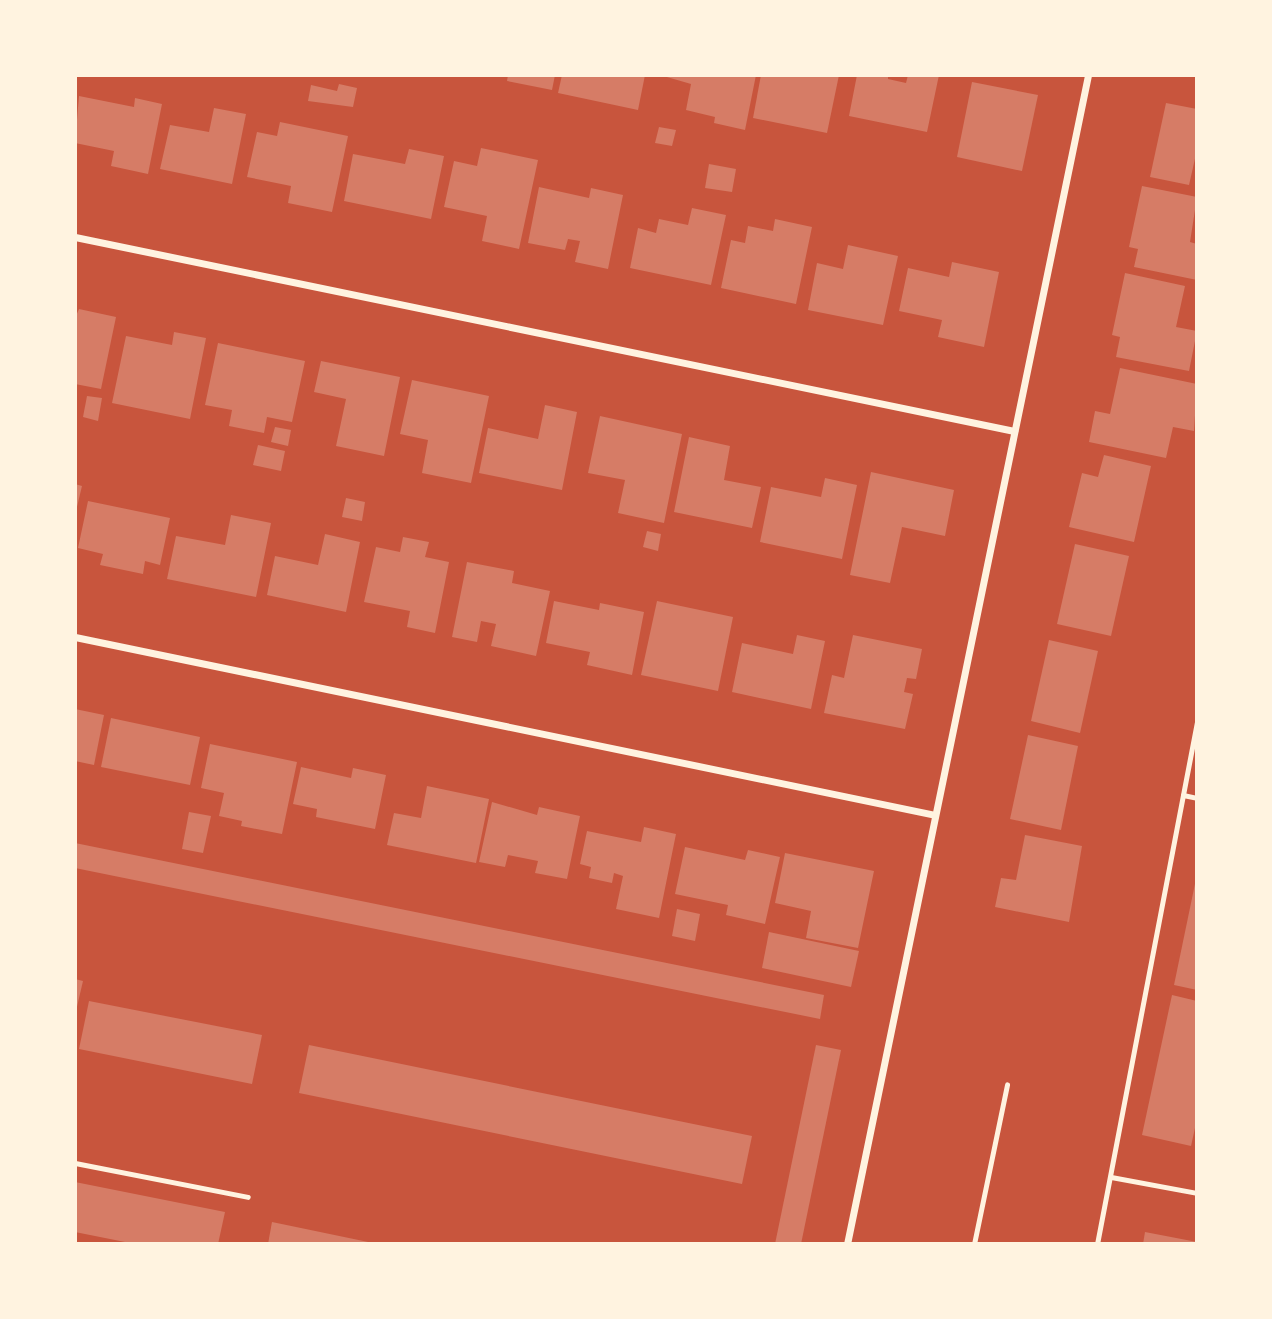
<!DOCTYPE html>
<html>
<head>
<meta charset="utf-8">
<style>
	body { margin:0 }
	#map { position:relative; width:1272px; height:1319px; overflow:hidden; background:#c8553d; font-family:"Asap Condensed",sans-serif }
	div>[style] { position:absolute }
	.building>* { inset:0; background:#d67c66 }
	.service>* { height:5px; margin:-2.5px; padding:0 2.5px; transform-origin:2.5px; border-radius:2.5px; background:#fff3e0 }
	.minor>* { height:7px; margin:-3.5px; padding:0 3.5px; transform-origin:3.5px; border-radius:3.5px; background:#fff3e0 }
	span { translate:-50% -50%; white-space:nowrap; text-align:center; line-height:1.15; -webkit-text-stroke:6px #fff3e0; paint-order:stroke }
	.frame { position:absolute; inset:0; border:77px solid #fff3e0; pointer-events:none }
</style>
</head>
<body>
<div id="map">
	<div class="building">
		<div style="clip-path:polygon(508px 75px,555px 75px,552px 90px,507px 81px)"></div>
		<div style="clip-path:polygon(562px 75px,645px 75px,638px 110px,558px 93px)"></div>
		<div style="clip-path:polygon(660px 75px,756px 75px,745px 130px,714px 123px,715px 117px,686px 110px,691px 84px)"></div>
		<div style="clip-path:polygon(761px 75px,839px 75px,827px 133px,753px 118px)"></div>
		<div style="clip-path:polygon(857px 75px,888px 75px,888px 79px,906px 83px,908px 75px,939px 75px,927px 132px,849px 116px)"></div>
		<div style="clip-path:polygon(972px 82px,1038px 95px,1022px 171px,957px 157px)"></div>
		<div style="clip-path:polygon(339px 84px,357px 88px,353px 107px,308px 101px,311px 85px,337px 91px)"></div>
		<div style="clip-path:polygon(79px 96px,134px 107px,135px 98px,162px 104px,148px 174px,111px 166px,114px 151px,75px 143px)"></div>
		<div style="clip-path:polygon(1166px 103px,1197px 109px,1197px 150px,1189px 185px,1150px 177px)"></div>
		<div style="clip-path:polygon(214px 108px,246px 114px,232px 184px,160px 169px,170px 125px,209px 132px)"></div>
		<div style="clip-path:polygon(280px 122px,348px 136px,332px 212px,288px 203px,291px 186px,247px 177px,257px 132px,277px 136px)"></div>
		<div style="clip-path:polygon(659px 127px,676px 130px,672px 146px,655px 143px)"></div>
		<div style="clip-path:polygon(481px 148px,538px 160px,519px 249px,482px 241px,487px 216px,444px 207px,454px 161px,477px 166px)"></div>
		<div style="clip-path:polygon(409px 149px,444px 156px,431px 219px,344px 201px,353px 154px,405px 164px)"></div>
		<div style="clip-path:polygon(709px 164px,736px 169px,732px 192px,705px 188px)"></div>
		<div style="clip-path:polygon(1142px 186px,1197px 197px,1190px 242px,1197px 244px,1197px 280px,1134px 267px,1138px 249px,1129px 247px)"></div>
		<div style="clip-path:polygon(539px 187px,589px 198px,591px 188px,623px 195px,608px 269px,575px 262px,580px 241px,568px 239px,565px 250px,528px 243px)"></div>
		<div style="clip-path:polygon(692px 208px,726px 215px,711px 285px,630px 268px,638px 228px,656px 233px,659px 219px,688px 225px)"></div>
		<div style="clip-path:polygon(775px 219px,812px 227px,796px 304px,721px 288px,731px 240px,745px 243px,748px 226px,773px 231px)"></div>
		<div style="clip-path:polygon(848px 245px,898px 256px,883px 325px,808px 310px,817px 263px,843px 269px)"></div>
		<div style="clip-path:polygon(952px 262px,999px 272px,984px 347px,938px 337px,942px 320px,899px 311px,908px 268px,949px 277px)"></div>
		<div style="clip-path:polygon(1125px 273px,1185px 286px,1176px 327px,1197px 331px,1189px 371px,1116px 357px,1120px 337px,1112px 335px)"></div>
		<div style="clip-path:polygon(79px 309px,116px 317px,101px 389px,75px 384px,75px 318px)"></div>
		<div style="clip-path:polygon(174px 332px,206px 338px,190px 419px,112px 403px,126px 336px,172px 345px)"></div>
		<div style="clip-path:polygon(218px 343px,305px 361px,292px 422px,267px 417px,264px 433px,229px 426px,232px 410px,205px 405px)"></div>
		<div style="clip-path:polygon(321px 361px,400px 377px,384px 456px,336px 446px,346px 399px,314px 392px)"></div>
		<div style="clip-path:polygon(1120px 368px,1197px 384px,1194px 431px,1173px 427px,1166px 458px,1089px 442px,1095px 411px,1110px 414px)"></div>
		<div style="clip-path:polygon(412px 380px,489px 396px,471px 483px,422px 473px,428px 440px,400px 434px)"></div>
		<div style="clip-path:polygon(87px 396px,102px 398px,98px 421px,83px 417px)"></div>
		<div style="clip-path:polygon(545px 405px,577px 412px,562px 490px,479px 473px,488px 428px,538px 439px)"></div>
		<div style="clip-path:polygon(600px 416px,682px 434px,664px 523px,618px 513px,625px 480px,588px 473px)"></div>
		<div style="clip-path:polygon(275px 427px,291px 430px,288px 446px,271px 442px)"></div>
		<div style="clip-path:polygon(689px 437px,730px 446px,724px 480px,761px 487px,752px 528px,674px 512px)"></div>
		<div style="clip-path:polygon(258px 445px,285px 451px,281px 471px,253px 465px)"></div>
		<div style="clip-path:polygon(1104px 455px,1151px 466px,1134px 542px,1069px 527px,1082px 473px,1098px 477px)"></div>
		<div style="clip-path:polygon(871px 472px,954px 490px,945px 536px,902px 527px,890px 583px,850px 575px)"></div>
		<div style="clip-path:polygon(825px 478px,857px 485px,842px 559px,760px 542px,771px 487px,821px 497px)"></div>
		<div style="clip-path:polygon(75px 484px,82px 486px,76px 511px,75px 511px)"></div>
		<div style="clip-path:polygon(346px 498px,365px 502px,362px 521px,342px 517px)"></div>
		<div style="clip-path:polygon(88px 501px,170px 518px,160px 565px,145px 561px,143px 574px,100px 565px,103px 554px,78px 548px)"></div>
		<div style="clip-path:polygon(231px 515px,271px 523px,256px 597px,167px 579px,176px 536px,225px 545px)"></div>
		<div style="clip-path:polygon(647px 531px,661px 534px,658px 551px,643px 547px)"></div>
		<div style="clip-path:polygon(325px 534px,360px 542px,346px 612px,267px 595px,275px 556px,318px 565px)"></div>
		<div style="clip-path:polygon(403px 537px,429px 542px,425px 557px,449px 562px,435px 633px,407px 627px,410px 611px,364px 602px,376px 547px,400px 552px)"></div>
		<div style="clip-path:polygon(1075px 544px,1129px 556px,1111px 636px,1057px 624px)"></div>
		<div style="clip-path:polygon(467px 562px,514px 571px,512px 583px,550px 591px,536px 656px,491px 646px,496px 624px,481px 621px,477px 642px,452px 637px)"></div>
		<div style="clip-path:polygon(554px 601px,599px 610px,600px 603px,644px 612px,632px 675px,587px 665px,590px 652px,546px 643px)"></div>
		<div style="clip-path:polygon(657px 601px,733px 617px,718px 691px,641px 675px)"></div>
		<div style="clip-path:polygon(797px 635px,825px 641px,811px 709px,732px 692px,742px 643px,793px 654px)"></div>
		<div style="clip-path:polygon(853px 635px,922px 649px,916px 679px,907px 678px,904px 692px,913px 694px,905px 729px,824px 713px,832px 675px,844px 678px)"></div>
		<div style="clip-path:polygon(1049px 640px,1098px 651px,1080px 733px,1031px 721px)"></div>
		<div style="clip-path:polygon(75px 709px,104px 715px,94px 765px,75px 761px)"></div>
		<div style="clip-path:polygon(111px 718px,200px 737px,190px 785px,101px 767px)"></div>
		<div style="clip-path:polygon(1028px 735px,1078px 746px,1061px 830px,1010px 819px)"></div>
		<div style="clip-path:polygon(210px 744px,297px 762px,282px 834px,241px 826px,242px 821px,219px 816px,224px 793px,201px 788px)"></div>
		<div style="clip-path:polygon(301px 767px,351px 778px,353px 768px,386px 775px,375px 829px,316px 817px,317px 809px,293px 804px)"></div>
		<div style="clip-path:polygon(427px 786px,489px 799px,476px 863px,387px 845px,394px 813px,421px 818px)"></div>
		<div style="clip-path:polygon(492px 802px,537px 815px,539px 807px,580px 816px,567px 879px,535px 873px,538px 861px,508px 855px,505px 867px,479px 862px)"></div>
		<div style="clip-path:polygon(189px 812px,211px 816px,203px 853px,182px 849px)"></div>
		<div style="clip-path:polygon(644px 827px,676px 834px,659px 918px,616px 909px,623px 876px,614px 873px,612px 883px,589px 878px,591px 867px,580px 864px,587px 831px,641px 842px)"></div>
		<div style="clip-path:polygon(1025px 835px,1082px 846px,1069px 922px,995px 907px,1001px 878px,1016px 880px)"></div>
		<div style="clip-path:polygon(75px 843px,824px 995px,820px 1019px,75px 868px)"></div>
		<div style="clip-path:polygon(685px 847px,745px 860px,748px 850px,780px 857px,765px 924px,726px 915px,728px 905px,675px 894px)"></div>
		<div style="clip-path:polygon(785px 853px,874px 871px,858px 948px,806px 938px,811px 911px,775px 903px)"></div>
		<div style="clip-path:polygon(1196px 879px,1197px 879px,1197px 990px,1174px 985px)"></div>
		<div style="clip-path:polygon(677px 909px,700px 914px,695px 941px,672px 936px)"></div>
		<div style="clip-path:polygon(769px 932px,859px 951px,851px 987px,762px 968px)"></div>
		<div style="clip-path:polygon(75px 979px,83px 981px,76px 1011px,75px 1011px)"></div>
		<div style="clip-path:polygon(1172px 995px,1197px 1001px,1197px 1119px,1191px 1146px,1142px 1135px)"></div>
		<div style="clip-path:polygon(89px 1001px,262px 1035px,252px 1084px,79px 1049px)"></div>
		<div style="clip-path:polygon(309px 1045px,752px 1136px,742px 1184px,299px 1093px)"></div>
		<div style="clip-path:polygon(816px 1045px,841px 1050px,801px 1244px,775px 1244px)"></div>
		<div style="clip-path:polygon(75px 1182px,225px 1212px,218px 1244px,135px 1244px,75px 1232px)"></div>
		<div style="clip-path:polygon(272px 1222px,373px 1243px,373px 1244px,268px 1244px)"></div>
		<div style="clip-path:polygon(1145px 1232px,1197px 1242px,1197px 1244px,1143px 1244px)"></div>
	</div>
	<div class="service">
		<div style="left:1183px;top:795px;width:14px;rotate:12deg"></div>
		<div style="left:75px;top:1163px;width:176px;rotate:11.1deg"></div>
		<div style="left:1111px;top:1177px;width:87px;rotate:10.5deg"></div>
		<div style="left:974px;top:1244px;width:163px;rotate:-78.3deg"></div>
		<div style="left:1097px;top:1244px;width:531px;rotate:-79.16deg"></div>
	</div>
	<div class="minor">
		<div style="left:75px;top:237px;width:959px;rotate:11.67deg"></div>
		<div style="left:75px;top:637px;width:878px;rotate:11.69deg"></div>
		<div style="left:847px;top:1244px;width:1194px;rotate:-78.35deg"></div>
	</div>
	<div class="frame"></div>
</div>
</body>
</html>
